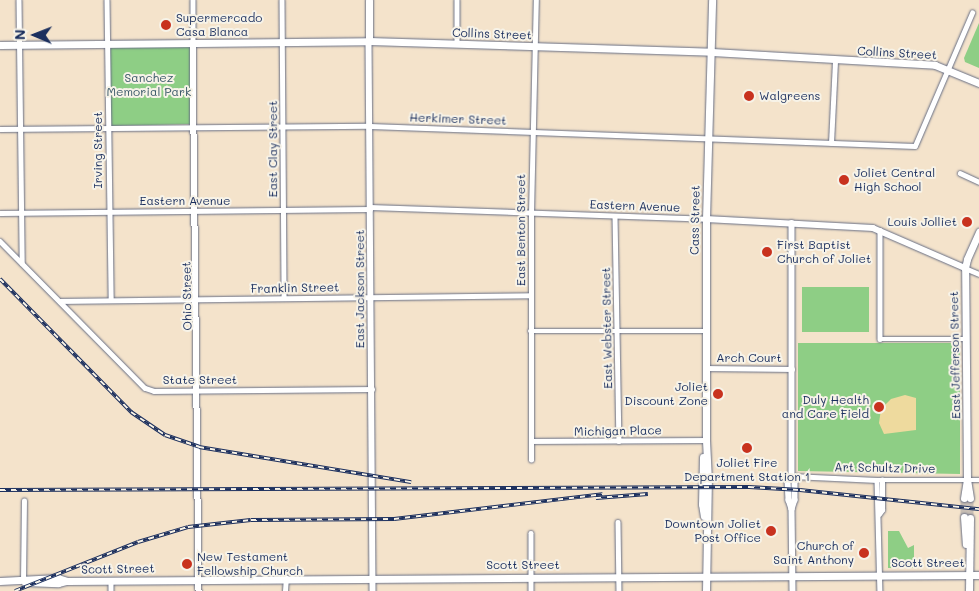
<!DOCTYPE html>
<html>
<head>
<meta charset="utf-8">
<style>
	body { margin:0 }
	#map { position:relative; width:979px; height:591px; overflow:hidden; background:#f4e3cb; font-family:Mali,sans-serif }
	div>[style] { position:absolute }
	.green>* { inset:0; background:#8ece85 }
	.sand>* { inset:0; background:#eeda9e }
	.primary-tunnel>* { height:7px; margin-top:-3.5px; transform-origin:0; background:repeating-linear-gradient(90deg,#c9bfb5 0 7px,transparent 0 10.5px) }
	.roads { filter:drop-shadow(0 0 1px #676e84) drop-shadow(0 0 1px #676e84) }
	.minor>* { height:4.5px; margin:-2.25px; padding:0 2.25px; transform-origin:2.25px; border-radius:2.25px; background:#fff }
	.tertiary>* { height:5.5px; margin:-2.75px; padding:0 2.75px; transform-origin:2.75px; border-radius:2.75px; background:#fff }
	.primary>* { height:7px; margin:-3.5px; padding:0 3.5px; transform-origin:3.5px; border-radius:3.5px; background:#fff }
	.rail>* { height:4px; margin-top:-2px; transform-origin:0; background:repeating-linear-gradient(90deg,#f7f3e8 0 5.5px,#1b2f5e 0 11px); box-sizing:border-box; border-block:1px solid #1b2f5e }
	.dots>* { width:14px; height:14px; translate:-50% -50%; box-sizing:border-box; border:2px solid #f7f3e8; border-radius:50% }
	span { translate:-50% -50%; white-space:nowrap; text-align:center; line-height:1.15; -webkit-text-stroke:4px #f7f3e8; paint-order:stroke }
	.poi-label { font-size:12px; color:#1b2f5e }
	.left { translate:0 -50%; text-align:left }
	.right { translate:-100% -50%; text-align:right }
	.street-label { font-size:12px; color:#1b2f5e }
	.park-label { font-size:12px; color:#385768 }
	.north { position:absolute; left:10px; top:10px; width:50px; height:50px; -webkit-text-stroke:4px #f7f3e8; paint-order:stroke; rotate:271deg; font-size:14px; font-weight:700; line-height:20px; text-align:center; color:#1b2f5e }
	.north::after { content:''; display:block; margin:auto; width:18px; height:22px; background:#1b2f5e; clip-path:polygon(50% 0,100% 100%,50% 72%,0 100%) }
</style>
</head>
<body>
<div id="map">
	<div class="green">
		<div style="clip-path:polygon(979px 23px,979px 68px,965px 62px,964px 58px)"></div>
		<div style="clip-path:polygon(108px 45px,191px 45px,193px 124px,110px 126px)"></div>
		<div style="clip-path:polygon(802px 287px,869px 287px,869px 332px,802px 332px)"></div>
		<div style="clip-path:polygon(798px 343px,960px 343px,960px 474px,798px 471px)"></div>
		<div style="clip-path:polygon(888px 531px,899px 531px,908px 548px,914px 545px,914px 568px,888px 568px)"></div>
	</div>
	<div class="sand">
		<div style="clip-path:polygon(905px 395px,916px 398px,916px 430px,884px 434px,879px 423px,881px 409px,891px 399px)"></div>
	</div>
	<div class="primary-tunnel">
		<div style="left:964px;top:498px;width:19px;rotate:90deg"></div>
		<div style="left:970px;top:498px;width:20px;rotate:90deg"></div>
	</div>
	<div class="roads">
		<div class="minor">
			<div style="left:19px;top:0;width:263px;rotate:89.3deg"></div>
			<div style="left:107px;top:0;width:300px;rotate:89.2deg"></div>
			<div style="left:193px;top:0;width:43px;rotate:90deg"></div>
			<div style="left:282px;top:0;width:298px;rotate:89.6deg"></div>
			<div style="left:457px;top:0;width:44px;rotate:90deg"></div>
			<div style="left:0;top:129px;width:370px;rotate:-0.5deg"></div>
			<div style="left:370px;top:126px;width:545px;rotate:2.1deg"></div>
			<div style="left:915px;top:146px;width:145px;rotate:-66.8deg"></div>
			<div style="left:831px;top:143px;width:82px;rotate:-87.2deg"></div>
			<div style="left:960px;top:173px;width:21px;rotate:25deg"></div>
			<div style="left:370px;top:207px;width:336px;rotate:2deg"></div>
			<div style="left:0;top:213px;width:370px;rotate:-0.6deg"></div>
			<div style="left:615px;top:216px;width:225px;rotate:89deg"></div>
			<div style="left:880px;top:230px;width:109px;rotate:90deg"></div>
			<div style="left:880px;top:339px;width:86px"></div>
			<div style="left:0;top:241px;width:206px;rotate:45.4deg"></div>
			<div style="left:145px;top:388px;width:9px;rotate:18deg"></div>
			<div style="left:154px;top:391px;width:218px;rotate:-0.5deg"></div>
			<div style="left:965px;top:268px;width:15px;rotate:23deg"></div>
			<div style="left:60px;top:301px;width:471px;rotate:-0.7deg"></div>
			<div style="left:530px;top:331px;width:176px"></div>
			<div style="left:706px;top:368px;width:86px;rotate:0.7deg"></div>
			<div style="left:531px;top:441px;width:175px;rotate:-0.3deg"></div>
			<div style="left:531px;top:460px;width:247px;rotate:-90deg"></div>
			<div style="left:531px;top:213px;width:213px;rotate:-88.7deg"></div>
			<div style="left:792px;top:476px;width:85px;rotate:2.7deg"></div>
			<div style="left:877px;top:480px;width:102px"></div>
			<div style="left:877px;top:480px;width:111px;rotate:88.5deg"></div>
			<div style="left:879px;top:514px;width:5px;rotate:-53deg"></div>
			<div style="left:882px;top:510px;width:30px;rotate:-90deg"></div>
			<div style="left:618px;top:522px;width:69px;rotate:89.2deg"></div>
			<div style="left:531px;top:533px;width:58px;rotate:90deg"></div>
			<div style="left:111px;top:580px;width:11px;rotate:90deg"></div>
			<div style="left:23px;top:581px;width:80px;rotate:-89.3deg"></div>
			<div style="left:285px;top:591px;width:13px;rotate:-86deg"></div>
		</div>
		<div class="tertiary">
			<div style="left:369px;top:41px;width:550px;rotate:89.58deg"></div>
			<div style="left:193px;top:43px;width:548px;rotate:89.37deg"></div>
			<div style="left:706px;top:219px;width:167px;rotate:3.1deg"></div>
			<div style="left:873px;top:228px;width:100px;rotate:23.5deg"></div>
			<div style="left:792px;top:223px;width:253px;rotate:90deg"></div>
			<div style="left:792px;top:476px;width:6px;rotate:59deg"></div>
			<div style="left:795px;top:481px;width:19px;rotate:90deg"></div>
			<div style="left:795px;top:500px;width:9px;rotate:108deg"></div>
			<div style="left:792px;top:509px;width:82px;rotate:89.3deg"></div>
			<div style="left:792px;top:476px;width:6px;rotate:129deg"></div>
			<div style="left:788px;top:481px;width:19px;rotate:87deg"></div>
			<div style="left:789px;top:500px;width:9px;rotate:72deg"></div>
		</div>
		<div class="primary">
			<div style="left:369px;top:41px;width:41px;rotate:-90deg"></div>
			<div style="left:0;top:45px;width:369px;rotate:-0.6deg"></div>
			<div style="left:369px;top:41px;width:343px;rotate:1.8deg"></div>
			<div style="left:712px;top:52px;width:223px;rotate:3.3deg"></div>
			<div style="left:935px;top:65px;width:48px;rotate:22.2deg"></div>
			<div style="left:703px;top:457px;width:47px;rotate:91.2deg"></div>
			<div style="left:702px;top:504px;width:12px;rotate:81deg"></div>
			<div style="left:964px;top:498px;width:18px;rotate:-81deg"></div>
			<div style="left:970px;top:498px;width:18px;rotate:-99deg"></div>
			<div style="left:967px;top:480px;width:212px;rotate:-90.5deg"></div>
			<div style="left:965px;top:268px;width:9px;rotate:-77deg"></div>
			<div style="left:967px;top:259px;width:30px;rotate:-66deg"></div>
			<div style="left:964px;top:517px;width:27px;rotate:86deg"></div>
			<div style="left:0;top:581px;width:58px;rotate:-3deg"></div>
			<div style="left:58px;top:578px;width:9px;rotate:18deg"></div>
			<div style="left:67px;top:581px;width:912px;rotate:-0.38deg"></div>
			<div style="left:25px;top:582px;width:33px;rotate:2deg"></div>
			<div style="left:58px;top:583px;width:8px;rotate:-14deg"></div>
			<div style="left:706px;top:591px;width:111px;rotate:-89deg"></div>
			<div style="left:708px;top:480px;width:40px;rotate:-92.9deg"></div>
			<div style="left:706px;top:440px;width:221px;rotate:-90deg"></div>
			<div style="left:706px;top:219px;width:219px;rotate:-88.4deg"></div>
			<div style="left:969px;top:591px;width:73px;rotate:-89.2deg"></div>
		</div>
	</div>
	<div class="rail">
		<div style="left:0;top:279px;width:187px;rotate:45.4deg"></div>
		<div style="left:131px;top:412px;width:41px;rotate:34.1deg"></div>
		<div style="left:165px;top:435px;width:36px;rotate:19deg"></div>
		<div style="left:199px;top:447px;width:215px;rotate:9.4deg"></div>
		<div style="left:0;top:490px;width:749px;rotate:-0.23deg"></div>
		<div style="left:749px;top:487px;width:51px;rotate:3.4deg"></div>
		<div style="left:800px;top:490px;width:180px;rotate:6.1deg"></div>
		<div style="left:596px;top:498px;width:52px;rotate:-4.4deg"></div>
		<div style="left:15px;top:591px;width:132px;rotate:-21.7deg"></div>
		<div style="left:138px;top:542px;width:52px;rotate:-16.7deg"></div>
		<div style="left:188px;top:527px;width:63px;rotate:-6.3deg"></div>
		<div style="left:251px;top:520px;width:143px;rotate:-0.4deg"></div>
		<div style="left:394px;top:519px;width:210px;rotate:-6.8deg"></div>
	</div>
	<div class="dots">
		<div style="left:166px;top:25px;background:#c8321e"></div>
		<div style="left:749px;top:96px;background:#c8321e"></div>
		<div style="left:844px;top:180px;background:#c8321e"></div>
		<div style="left:967px;top:222px;background:#c8321e"></div>
		<div style="left:767px;top:252px;background:#c8321e"></div>
		<div style="left:718px;top:394px;background:#c8321e"></div>
		<div style="left:879px;top:407px;background:#c8321e"></div>
		<div style="left:747px;top:448px;background:#c8321e"></div>
		<div style="left:771px;top:531px;background:#c8321e"></div>
		<div style="left:864px;top:553px;background:#c8321e"></div>
		<div style="left:187px;top:564px;background:#c8321e"></div>
	</div>
	<div class="poi-label">
		<span class="left" style="left:176px;top:25px">Supermercado<br>Casa Blanca</span>
		<span class="left" style="left:759px;top:96px">Walgreens</span>
		<span class="left" style="left:854px;top:180px">Joliet Central<br>High School</span>
		<span class="right" style="left:957px;top:222px">Louis Jolliet</span>
		<span class="left" style="left:777px;top:252px">First Baptist<br>Church of Joliet</span>
		<span class="right" style="left:708px;top:394px">Joliet<br>Discount Zone</span>
		<span class="right" style="left:869px;top:407px">Duly Health<br>and Care Field</span>
		<span style="left:747px;top:470px">Joliet Fire<br>Department Station 1</span>
		<span class="right" style="left:761px;top:531px">Downtown Joliet<br>Post Office</span>
		<span class="right" style="left:854px;top:553px">Church of<br>Saint Anthony</span>
		<span class="left" style="left:197px;top:564px">New Testament<br>Fellowship Church</span>
	</div>
	<div class="street-label">
		<span style="left:492px;top:34px;rotate:2deg">Collins Street</span>
		<span style="left:897px;top:53px;rotate:3deg">Collins Street</span>
		<span style="left:458px;top:119px;rotate:2deg">Herkimer Street</span>
		<span style="left:273px;top:149px;rotate:-90deg">East Clay Street</span>
		<span style="left:98px;top:150px;rotate:-90deg">Irving Street</span>
		<span style="left:185px;top:201px">Eastern Avenue</span>
		<span style="left:635px;top:206px;rotate:2deg">Eastern Avenue</span>
		<span style="left:695px;top:220px;rotate:-89deg">Cass Street</span>
		<span style="left:521px;top:230px;rotate:-90deg">East Benton Street</span>
		<span style="left:295px;top:288px;rotate:-1deg">Franklin Street</span>
		<span style="left:360px;top:289px;rotate:-90deg">East Jackson Street</span>
		<span style="left:187px;top:296px;rotate:-91deg">Ohio Street</span>
		<span style="left:607px;top:328px;rotate:-91deg">East Webster Street</span>
		<span style="left:955px;top:355px;rotate:-91deg">East Jefferson Street</span>
		<span style="left:749px;top:358px">Arch Court</span>
		<span style="left:200px;top:380px">State Street</span>
		<span style="left:618px;top:431px;rotate:-1deg">Michigan Place</span>
		<span style="left:885px;top:468px;rotate:1deg">Art Schultz Drive</span>
		<span style="left:928px;top:563px">Scott Street</span>
		<span style="left:523px;top:565px">Scott Street</span>
		<span style="left:118px;top:569px;rotate:-1deg">Scott Street</span>
	</div>
	<div class="park-label">
		<span style="left:149px;top:85px">Sanchez<br>Memorial Park</span>
	</div>
	<div class="north">N</div>
</div>
</body>
</html>
